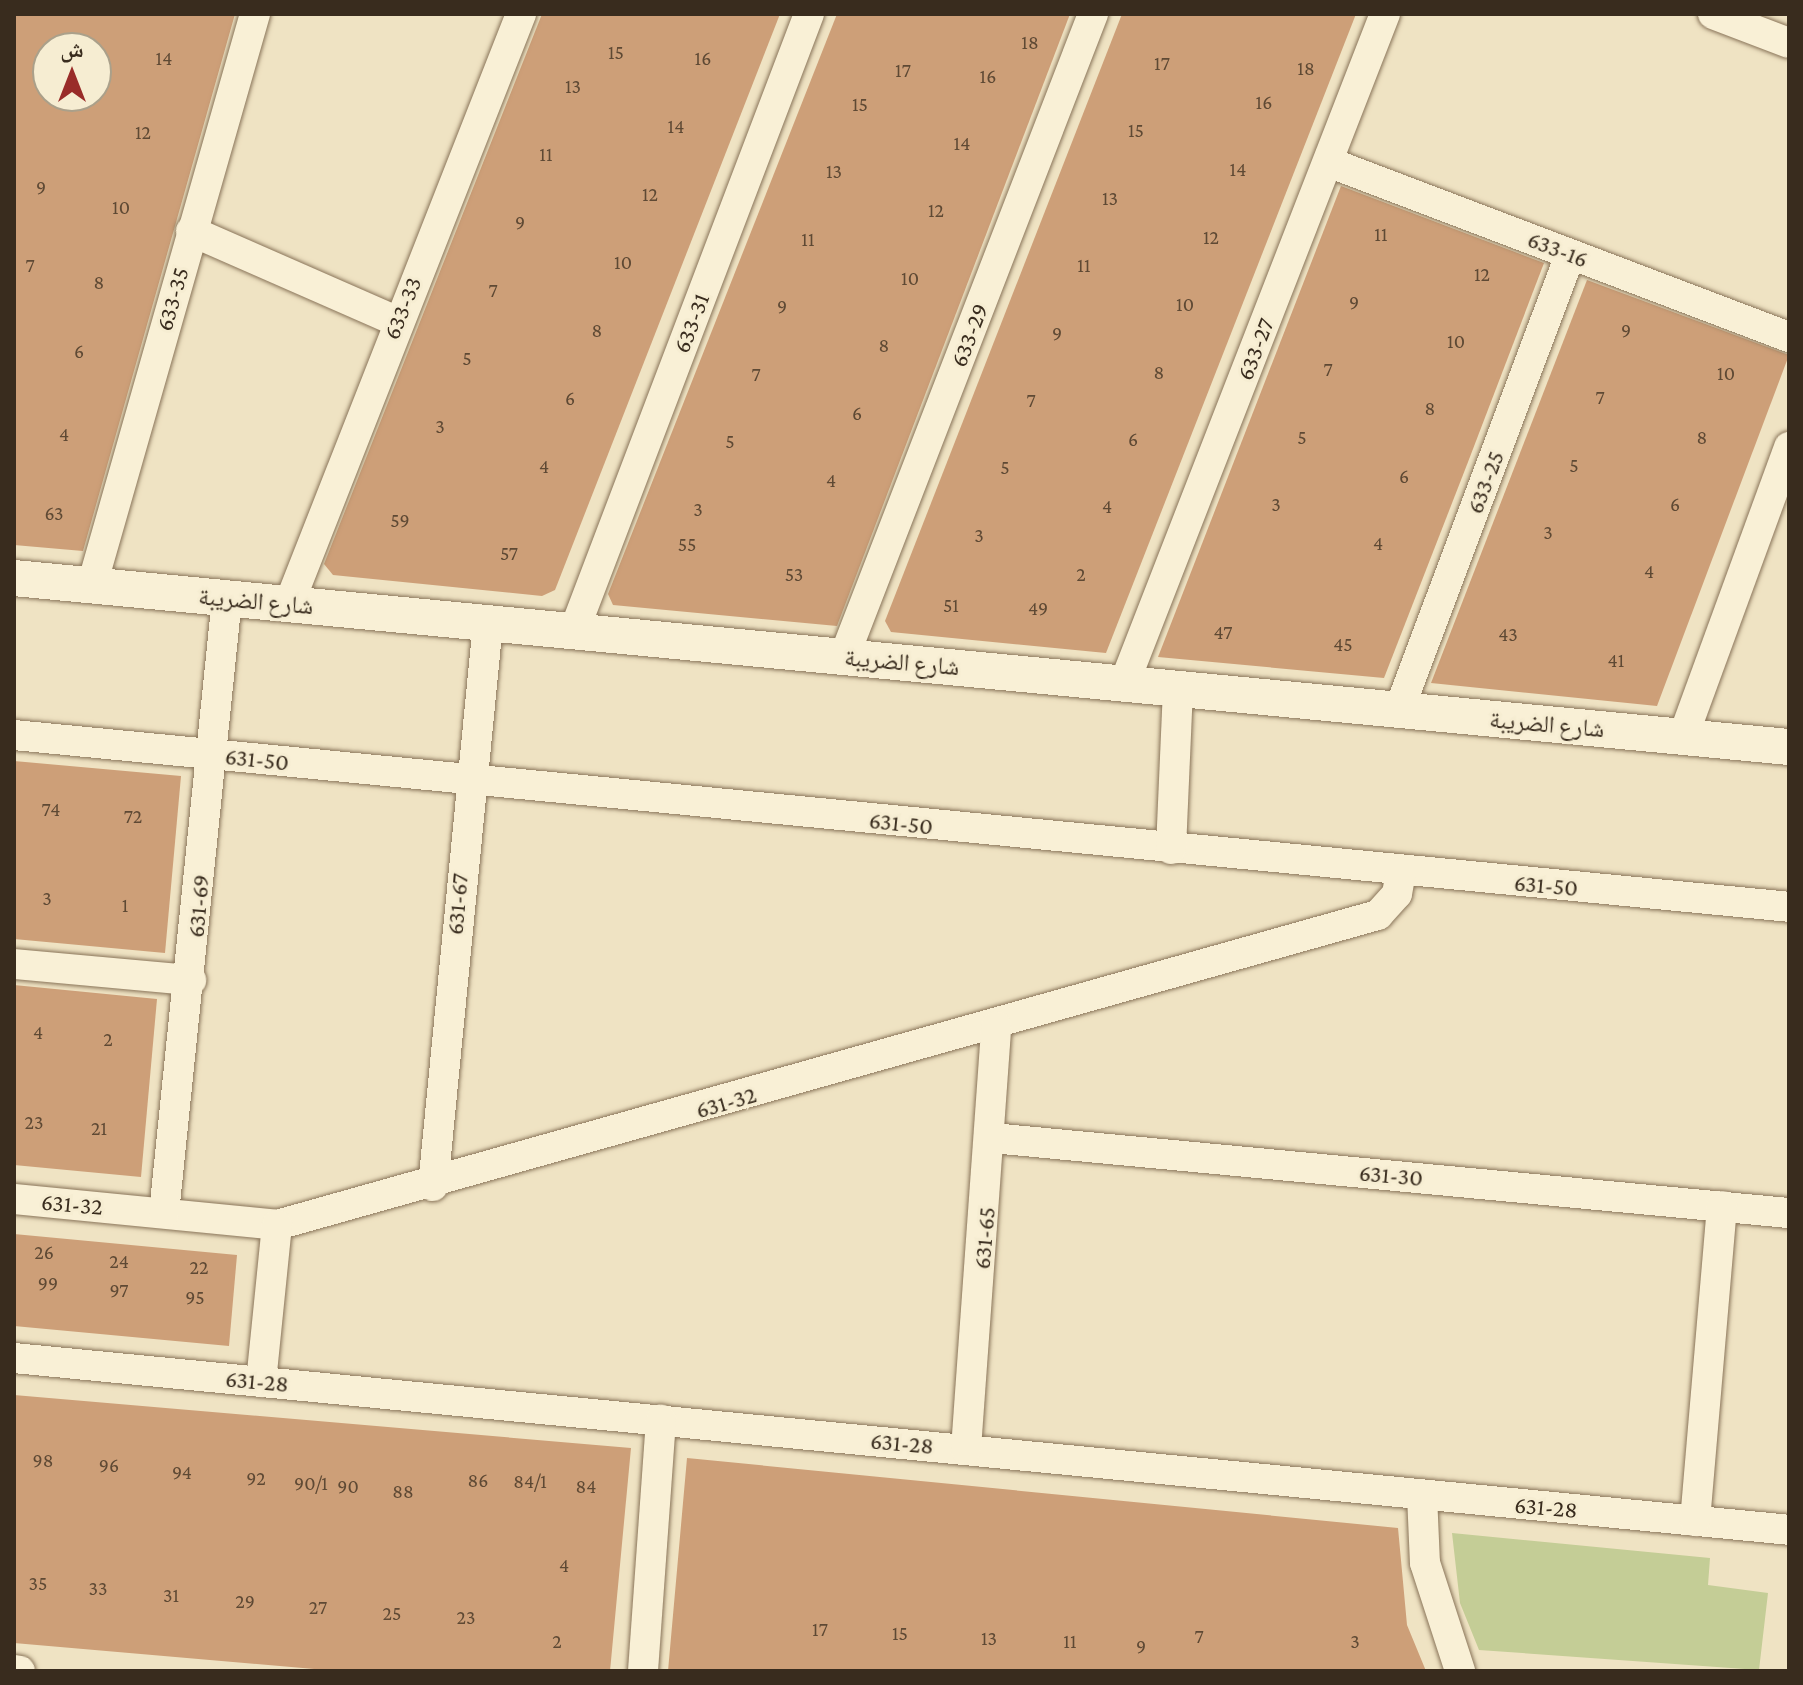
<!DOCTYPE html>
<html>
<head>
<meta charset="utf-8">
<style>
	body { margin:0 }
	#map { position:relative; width:1803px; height:1685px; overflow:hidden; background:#efe3c3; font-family:"Crimson Pro","Noto Naskh Arabic",serif }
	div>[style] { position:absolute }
	.green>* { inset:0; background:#c4cd96 }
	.building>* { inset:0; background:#cd9f78 }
	.roads { filter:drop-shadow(0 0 2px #897459) drop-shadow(0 0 2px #897459) }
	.minor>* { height:30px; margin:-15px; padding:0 15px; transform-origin:15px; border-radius:15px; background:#f9f0d6 }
	.tertiary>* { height:36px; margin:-18px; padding:0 18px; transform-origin:18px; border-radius:18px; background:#f9f0d6 }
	span { translate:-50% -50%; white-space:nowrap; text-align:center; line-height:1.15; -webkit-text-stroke:6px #f6edd2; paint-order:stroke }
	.number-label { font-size:20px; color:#5e4934 }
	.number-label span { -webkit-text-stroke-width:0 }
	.street-label { font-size:24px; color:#392c1e }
	.frame { position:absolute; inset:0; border:16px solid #392c1e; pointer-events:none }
	.north { position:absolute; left:32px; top:32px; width:80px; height:80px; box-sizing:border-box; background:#f6edd2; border:2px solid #aaa08a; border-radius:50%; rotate:0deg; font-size:22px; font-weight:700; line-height:32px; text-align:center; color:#392c1e }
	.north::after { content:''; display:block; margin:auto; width:28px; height:36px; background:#992c29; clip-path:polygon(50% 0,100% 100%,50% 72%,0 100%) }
</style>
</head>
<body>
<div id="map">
	<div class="green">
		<div style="clip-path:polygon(1452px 1533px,1710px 1558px,1708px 1585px,1768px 1593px,1759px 1670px,1479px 1650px,1460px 1603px)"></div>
	</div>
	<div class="building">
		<div style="clip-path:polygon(evenodd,14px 14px,235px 14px,83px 551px,14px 545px,14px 14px,48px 48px,96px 48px,96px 96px,48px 96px,48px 48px)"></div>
		<div style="clip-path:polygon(542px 14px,780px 14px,555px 590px,542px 596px,333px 575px,324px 564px)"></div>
		<div style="clip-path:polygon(837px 14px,1070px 14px,837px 626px,613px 605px,608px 594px)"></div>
		<div style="clip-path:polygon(1122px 14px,1356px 14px,1106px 653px,891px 632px,885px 621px)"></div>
		<div style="clip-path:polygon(1341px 186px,1544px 263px,1468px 462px,1384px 678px,1158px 657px)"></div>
		<div style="clip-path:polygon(1587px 280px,1789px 355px,1657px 706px,1431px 683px)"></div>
		<div style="clip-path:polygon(14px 761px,181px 776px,165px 953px,14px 939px)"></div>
		<div style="clip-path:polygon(14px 985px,157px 999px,141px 1177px,14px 1165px)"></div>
		<div style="clip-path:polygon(14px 1234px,237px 1255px,229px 1346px,14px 1326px)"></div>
		<div style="clip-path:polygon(14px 1395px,631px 1448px,610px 1671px,337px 1671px,14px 1643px)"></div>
		<div style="clip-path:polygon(687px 1458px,1398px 1528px,1407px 1625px,1426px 1671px,668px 1671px)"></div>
	</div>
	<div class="roads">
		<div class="minor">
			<div style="left:1713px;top:14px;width:81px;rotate:20.9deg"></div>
			<div style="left:1328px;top:162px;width:493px;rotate:20.8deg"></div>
			<div style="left:191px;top:231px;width:224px;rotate:23.7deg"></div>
			<div style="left:92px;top:585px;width:594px;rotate:-74.07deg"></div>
			<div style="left:289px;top:604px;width:634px;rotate:-68.53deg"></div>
			<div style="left:574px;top:631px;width:660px;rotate:-69.15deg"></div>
			<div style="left:844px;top:657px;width:690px;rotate:-68.83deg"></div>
			<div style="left:1124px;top:684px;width:719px;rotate:-68.72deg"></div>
			<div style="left:1399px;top:710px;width:487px;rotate:-69.4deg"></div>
			<div style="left:14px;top:735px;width:1783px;rotate:5.53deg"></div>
			<div style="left:1683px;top:737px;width:309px;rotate:-69.9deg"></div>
			<div style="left:1171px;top:849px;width:160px;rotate:-87.5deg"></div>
			<div style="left:14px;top:964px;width:178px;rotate:5.2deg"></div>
			<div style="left:992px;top:1138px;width:801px;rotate:5.38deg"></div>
			<div style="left:433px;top:1186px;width:566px;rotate:-84.42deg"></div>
			<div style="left:14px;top:1199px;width:264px;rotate:5.6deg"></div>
			<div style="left:277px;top:1225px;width:1144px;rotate:-15.73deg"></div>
			<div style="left:1378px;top:915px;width:28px;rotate:-48deg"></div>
			<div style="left:1397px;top:894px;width:23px;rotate:-80deg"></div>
			<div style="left:164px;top:1213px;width:618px;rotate:-84.15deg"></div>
			<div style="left:14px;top:1358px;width:1783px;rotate:5.53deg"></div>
			<div style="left:261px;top:1382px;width:158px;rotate:-84.2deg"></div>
			<div style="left:966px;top:1449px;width:424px;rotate:-85.9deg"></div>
			<div style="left:1422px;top:1495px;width:68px;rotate:87.5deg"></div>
			<div style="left:1425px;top:1563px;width:114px;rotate:72deg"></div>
			<div style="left:1695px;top:1521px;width:316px;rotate:-85.1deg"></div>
			<div style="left:14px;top:1670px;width:6px;rotate:9deg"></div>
			<div style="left:643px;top:1671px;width:252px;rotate:-85.9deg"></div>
		</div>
		<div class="tertiary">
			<div style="left:14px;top:578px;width:1783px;rotate:5.44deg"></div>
		</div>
	</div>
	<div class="number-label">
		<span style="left:1030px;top:42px">18</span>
		<span style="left:616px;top:52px">15</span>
		<span style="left:164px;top:58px">14</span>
		<span style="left:703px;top:58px">16</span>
		<span style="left:1162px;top:63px">17</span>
		<span style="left:1306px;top:68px">18</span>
		<span style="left:903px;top:70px">17</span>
		<span style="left:988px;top:76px">16</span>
		<span style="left:573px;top:86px">13</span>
		<span style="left:1264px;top:102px">16</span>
		<span style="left:860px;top:104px">15</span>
		<span style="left:676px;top:126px">14</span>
		<span style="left:1136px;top:130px">15</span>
		<span style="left:143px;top:132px">12</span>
		<span style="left:962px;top:143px">14</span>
		<span style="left:546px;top:154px">11</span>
		<span style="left:1238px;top:169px">14</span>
		<span style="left:834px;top:171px">13</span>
		<span style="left:41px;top:187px">9</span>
		<span style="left:650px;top:194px">12</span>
		<span style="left:1110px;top:198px">13</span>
		<span style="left:121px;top:207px">10</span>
		<span style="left:936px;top:210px">12</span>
		<span style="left:520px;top:222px">9</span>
		<span style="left:1381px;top:234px">11</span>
		<span style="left:1211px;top:237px">12</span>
		<span style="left:808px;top:239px">11</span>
		<span style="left:623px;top:262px">10</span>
		<span style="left:30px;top:265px">7</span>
		<span style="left:1084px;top:265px">11</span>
		<span style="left:1482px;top:274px">12</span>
		<span style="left:910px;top:278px">10</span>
		<span style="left:99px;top:282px">8</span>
		<span style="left:493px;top:290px">7</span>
		<span style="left:1354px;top:302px">9</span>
		<span style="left:1185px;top:304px">10</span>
		<span style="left:782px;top:306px">9</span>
		<span style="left:597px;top:330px">8</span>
		<span style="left:1626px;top:330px">9</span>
		<span style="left:1057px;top:333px">9</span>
		<span style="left:1456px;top:341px">10</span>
		<span style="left:884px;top:345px">8</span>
		<span style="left:79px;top:351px">6</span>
		<span style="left:467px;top:358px">5</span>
		<span style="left:1328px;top:369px">7</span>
		<span style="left:1159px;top:372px">8</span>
		<span style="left:1726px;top:373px">10</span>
		<span style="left:756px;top:374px">7</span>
		<span style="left:1600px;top:397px">7</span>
		<span style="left:570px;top:398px">6</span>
		<span style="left:1031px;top:400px">7</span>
		<span style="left:1430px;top:408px">8</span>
		<span style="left:857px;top:413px">6</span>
		<span style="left:440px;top:426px">3</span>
		<span style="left:64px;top:434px">4</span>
		<span style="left:1302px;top:437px">5</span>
		<span style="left:1702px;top:437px">8</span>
		<span style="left:1133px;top:439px">6</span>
		<span style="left:730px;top:441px">5</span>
		<span style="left:1574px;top:465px">5</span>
		<span style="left:544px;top:466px">4</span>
		<span style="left:1005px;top:467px">5</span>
		<span style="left:1404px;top:476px">6</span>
		<span style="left:831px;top:480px">4</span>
		<span style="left:1276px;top:504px">3</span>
		<span style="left:1675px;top:504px">6</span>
		<span style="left:1107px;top:506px">4</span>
		<span style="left:698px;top:509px">3</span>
		<span style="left:54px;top:513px">63</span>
		<span style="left:400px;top:520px">59</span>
		<span style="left:1548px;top:532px">3</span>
		<span style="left:979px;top:535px">3</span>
		<span style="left:1378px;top:543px">4</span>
		<span style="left:687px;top:544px">55</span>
		<span style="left:509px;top:553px">57</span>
		<span style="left:1649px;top:571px">4</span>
		<span style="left:794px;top:574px">53</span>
		<span style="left:1081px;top:574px">2</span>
		<span style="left:951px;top:605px">51</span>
		<span style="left:1038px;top:608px">49</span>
		<span style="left:1223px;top:632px">47</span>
		<span style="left:1508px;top:634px">43</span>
		<span style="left:1343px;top:644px">45</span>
		<span style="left:1616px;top:660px">41</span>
		<span style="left:51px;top:809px">74</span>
		<span style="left:133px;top:816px">72</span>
		<span style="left:47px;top:898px">3</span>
		<span style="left:125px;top:905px">1</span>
		<span style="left:38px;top:1032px">4</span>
		<span style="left:108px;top:1039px">2</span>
		<span style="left:34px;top:1122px">23</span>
		<span style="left:99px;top:1128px">21</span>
		<span style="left:44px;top:1252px">26</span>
		<span style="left:119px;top:1261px">24</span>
		<span style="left:199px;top:1267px">22</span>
		<span style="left:48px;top:1283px">99</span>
		<span style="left:119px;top:1290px">97</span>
		<span style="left:195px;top:1297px">95</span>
		<span style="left:43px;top:1460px">98</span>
		<span style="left:109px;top:1465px">96</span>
		<span style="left:182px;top:1472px">94</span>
		<span style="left:256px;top:1478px">92</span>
		<span style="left:478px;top:1480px">86</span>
		<span style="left:530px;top:1481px">84/1</span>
		<span style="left:311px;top:1483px">90/1</span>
		<span style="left:348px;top:1486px">90</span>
		<span style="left:586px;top:1486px">84</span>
		<span style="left:403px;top:1491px">88</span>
		<span style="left:564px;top:1565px">4</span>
		<span style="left:38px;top:1583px">35</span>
		<span style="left:98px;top:1588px">33</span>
		<span style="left:171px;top:1595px">31</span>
		<span style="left:245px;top:1601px">29</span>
		<span style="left:318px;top:1607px">27</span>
		<span style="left:392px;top:1613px">25</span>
		<span style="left:466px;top:1617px">23</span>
		<span style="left:820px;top:1629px">17</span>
		<span style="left:900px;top:1633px">15</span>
		<span style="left:1199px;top:1636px">7</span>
		<span style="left:989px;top:1638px">13</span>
		<span style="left:557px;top:1641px">2</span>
		<span style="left:1070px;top:1641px">11</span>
		<span style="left:1355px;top:1641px">3</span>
		<span style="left:1141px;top:1646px">9</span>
	</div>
	<div class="street-label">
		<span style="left:1558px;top:249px;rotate:21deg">633-16</span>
		<span style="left:172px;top:299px;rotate:-74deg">633-35</span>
		<span style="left:402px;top:308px;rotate:-68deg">633-33</span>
		<span style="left:691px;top:323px;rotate:-69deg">633-31</span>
		<span style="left:969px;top:335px;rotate:-69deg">633-29</span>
		<span style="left:1255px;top:349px;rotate:-69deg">633-27</span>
		<span style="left:1485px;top:482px;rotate:-69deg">633-25</span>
		<span style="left:256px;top:601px;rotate:5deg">شارع الضريبة</span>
		<span style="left:902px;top:662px;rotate:5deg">شارع الضريبة</span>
		<span style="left:1547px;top:724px;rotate:5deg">شارع الضريبة</span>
		<span style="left:257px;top:759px;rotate:6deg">631-50</span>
		<span style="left:901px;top:823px;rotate:6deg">631-50</span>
		<span style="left:1546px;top:885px;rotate:5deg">631-50</span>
		<span style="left:457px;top:904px;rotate:-85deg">631-67</span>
		<span style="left:198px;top:906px;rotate:-85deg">631-69</span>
		<span style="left:726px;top:1102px;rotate:-16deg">631-32</span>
		<span style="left:1391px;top:1175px;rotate:5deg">631-30</span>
		<span style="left:72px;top:1204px;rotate:5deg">631-32</span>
		<span style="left:984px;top:1238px;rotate:-85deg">631-65</span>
		<span style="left:257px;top:1381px;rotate:5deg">631-28</span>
		<span style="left:902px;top:1443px;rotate:5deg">631-28</span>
		<span style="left:1546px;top:1507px;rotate:5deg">631-28</span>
	</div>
	<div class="frame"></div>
	<div class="north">ش</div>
</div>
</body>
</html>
